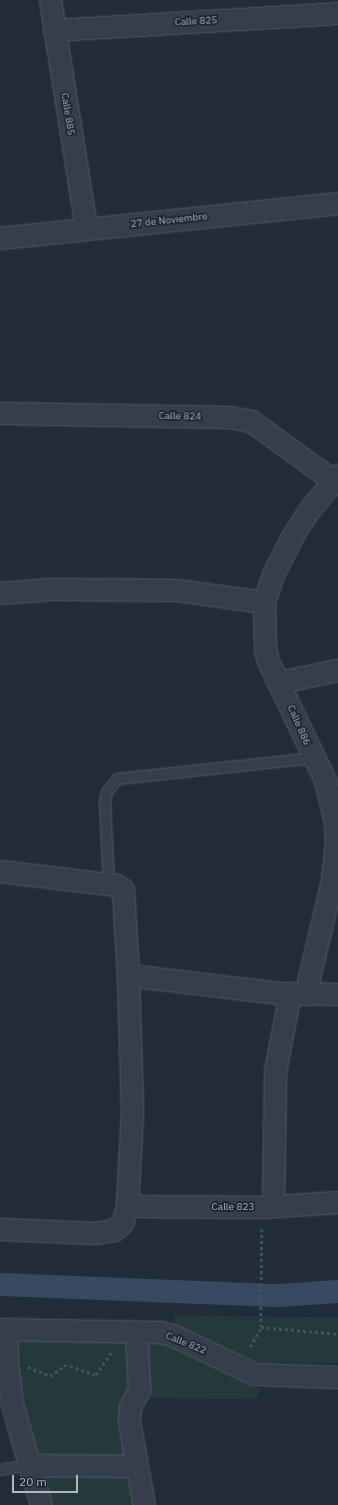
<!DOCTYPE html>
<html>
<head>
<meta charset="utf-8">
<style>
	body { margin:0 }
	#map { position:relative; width:338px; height:1505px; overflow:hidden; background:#222c39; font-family:"IBM Plex Sans",sans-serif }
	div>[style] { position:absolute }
	.green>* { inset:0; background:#25393b }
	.canal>* { height:23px; margin:-11.5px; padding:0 11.5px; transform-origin:11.5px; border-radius:11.5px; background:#384962 }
	.path>* { height:2.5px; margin-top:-1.25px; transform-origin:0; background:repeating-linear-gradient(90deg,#425457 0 3px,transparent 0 6px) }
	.roads { filter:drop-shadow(0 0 1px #545b67) drop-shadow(0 0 1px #545b67) }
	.service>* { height:10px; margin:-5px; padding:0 5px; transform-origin:5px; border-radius:5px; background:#363e49 }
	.minor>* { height:21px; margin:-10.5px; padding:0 10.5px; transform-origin:10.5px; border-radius:10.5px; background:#363e49 }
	span { translate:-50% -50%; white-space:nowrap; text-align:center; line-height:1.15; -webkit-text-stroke:3.5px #1b232e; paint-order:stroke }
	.street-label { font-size:10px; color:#b1b8c5 }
	.scale { position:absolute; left:12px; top:1475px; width:66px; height:18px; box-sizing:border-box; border:2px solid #b1b8c5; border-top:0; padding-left:5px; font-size:12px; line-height:14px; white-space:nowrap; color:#b1b8c5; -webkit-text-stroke:3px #1b232e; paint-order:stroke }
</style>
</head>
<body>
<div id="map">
	<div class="green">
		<div style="clip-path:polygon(174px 1315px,338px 1318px,338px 1363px,257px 1362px,176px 1327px)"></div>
		<div style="clip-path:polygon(28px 1337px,132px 1339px,129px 1456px,38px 1456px,18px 1376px,16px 1348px)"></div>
		<div style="clip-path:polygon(165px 1343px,199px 1357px,260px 1389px,256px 1399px,149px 1398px,148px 1344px)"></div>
		<div style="clip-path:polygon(43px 1473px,128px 1473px,135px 1505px,51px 1505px)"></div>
	</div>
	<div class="canal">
		<div style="left:0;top:1284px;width:278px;rotate:2.3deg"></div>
		<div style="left:278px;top:1295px;width:60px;rotate:-3.8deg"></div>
	</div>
	<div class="path">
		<div style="left:262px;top:1229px;width:98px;rotate:90.6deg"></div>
		<div style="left:261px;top:1327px;width:77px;rotate:5.2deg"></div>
		<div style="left:250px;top:1347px;width:23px;rotate:-61deg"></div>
		<div style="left:28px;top:1367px;width:24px;rotate:22deg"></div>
		<div style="left:50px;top:1376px;width:17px;rotate:-36deg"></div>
		<div style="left:64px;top:1366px;width:6px"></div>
		<div style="left:70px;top:1366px;width:28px;rotate:19deg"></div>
		<div style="left:96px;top:1375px;width:27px;rotate:-56deg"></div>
	</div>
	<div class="roads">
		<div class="service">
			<div style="left:109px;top:884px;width:82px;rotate:-92.8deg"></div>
			<div style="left:105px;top:802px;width:10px;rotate:-79deg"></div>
			<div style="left:107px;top:792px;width:17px;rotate:-50deg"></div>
			<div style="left:118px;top:779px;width:196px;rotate:-6.1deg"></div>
			<div style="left:0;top:1470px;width:29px;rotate:-10deg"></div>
		</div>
		<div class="minor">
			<div style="left:50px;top:0;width:231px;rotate:81deg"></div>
			<div style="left:54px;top:30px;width:285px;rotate:-3.4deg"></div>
			<div style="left:0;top:238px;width:340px;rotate:-5.9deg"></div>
			<div style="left:0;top:413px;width:229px;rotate:1deg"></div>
			<div style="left:229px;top:417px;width:22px;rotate:10deg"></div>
			<div style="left:251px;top:421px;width:107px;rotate:35.9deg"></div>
			<div style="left:0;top:593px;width:51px;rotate:-4.5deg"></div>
			<div style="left:51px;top:589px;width:126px;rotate:0.5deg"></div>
			<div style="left:177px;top:590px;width:88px;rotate:7.9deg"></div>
			<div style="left:280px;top:682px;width:59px;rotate:-11.7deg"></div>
			<div style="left:0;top:871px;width:117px;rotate:6.9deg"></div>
			<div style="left:116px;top:885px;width:8px;rotate:30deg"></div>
			<div style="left:123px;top:889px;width:86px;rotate:86.7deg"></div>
			<div style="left:128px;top:975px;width:136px;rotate:88.3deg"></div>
			<div style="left:132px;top:1111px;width:95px;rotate:93deg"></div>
			<div style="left:127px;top:1206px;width:18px;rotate:106deg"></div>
			<div style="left:122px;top:1223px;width:11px;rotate:139deg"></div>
			<div style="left:114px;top:1230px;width:17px;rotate:170deg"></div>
			<div style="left:97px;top:1233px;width:97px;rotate:-177.6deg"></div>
			<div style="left:128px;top:975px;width:152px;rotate:6.8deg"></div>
			<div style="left:279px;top:993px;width:59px;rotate:1deg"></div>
			<div style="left:308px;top:994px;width:17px;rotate:-87deg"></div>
			<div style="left:309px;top:977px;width:99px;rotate:-76.5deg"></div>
			<div style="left:332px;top:881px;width:39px;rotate:-84deg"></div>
			<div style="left:336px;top:842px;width:20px;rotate:-93deg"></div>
			<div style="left:335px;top:822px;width:43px;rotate:-103.4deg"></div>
			<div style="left:325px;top:780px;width:132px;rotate:-115.6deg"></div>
			<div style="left:268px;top:661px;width:12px;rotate:-104deg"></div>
			<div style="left:265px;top:649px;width:47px;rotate:-91.2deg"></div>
			<div style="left:264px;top:602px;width:29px;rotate:-72deg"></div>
			<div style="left:273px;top:574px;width:38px;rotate:-63deg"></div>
			<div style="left:290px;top:540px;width:36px;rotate:-58deg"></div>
			<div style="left:309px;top:510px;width:45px;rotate:-50.4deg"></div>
			<div style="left:273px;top:1205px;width:134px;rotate:-89.1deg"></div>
			<div style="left:275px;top:1071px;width:79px;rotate:-79.1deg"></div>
			<div style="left:127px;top:1206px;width:135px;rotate:0.4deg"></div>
			<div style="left:262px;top:1207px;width:76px;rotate:-3.8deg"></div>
			<div style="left:0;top:1329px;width:160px;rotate:1.1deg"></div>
			<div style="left:160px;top:1332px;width:12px;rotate:14deg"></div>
			<div style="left:172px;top:1335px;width:92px;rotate:25.2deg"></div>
			<div style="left:255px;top:1374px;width:83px;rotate:2.1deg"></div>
			<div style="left:6px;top:1330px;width:34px;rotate:88deg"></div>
			<div style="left:7px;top:1364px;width:40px;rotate:82.9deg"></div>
			<div style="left:12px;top:1404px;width:105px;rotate:74deg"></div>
			<div style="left:136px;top:1332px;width:58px;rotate:87deg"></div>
			<div style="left:139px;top:1390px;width:19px;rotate:118deg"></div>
			<div style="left:130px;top:1407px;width:14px;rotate:94deg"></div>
			<div style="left:129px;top:1421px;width:85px;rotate:79.9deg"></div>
			<div style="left:29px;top:1465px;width:107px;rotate:0.5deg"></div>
		</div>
	</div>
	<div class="street-label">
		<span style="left:196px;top:21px;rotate:-3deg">Calle 825</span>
		<span style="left:68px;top:114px;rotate:81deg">Calle 885</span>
		<span style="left:169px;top:220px;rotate:-6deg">27 de Noviembre</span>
		<span style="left:180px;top:416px;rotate:1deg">Calle 824</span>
		<span style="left:299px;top:725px;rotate:66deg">Calle 886</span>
		<span style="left:233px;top:1207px">Calle 823</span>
		<span style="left:186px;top:1343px;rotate:22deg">Calle 822</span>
	</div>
	<div class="scale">20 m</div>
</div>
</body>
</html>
